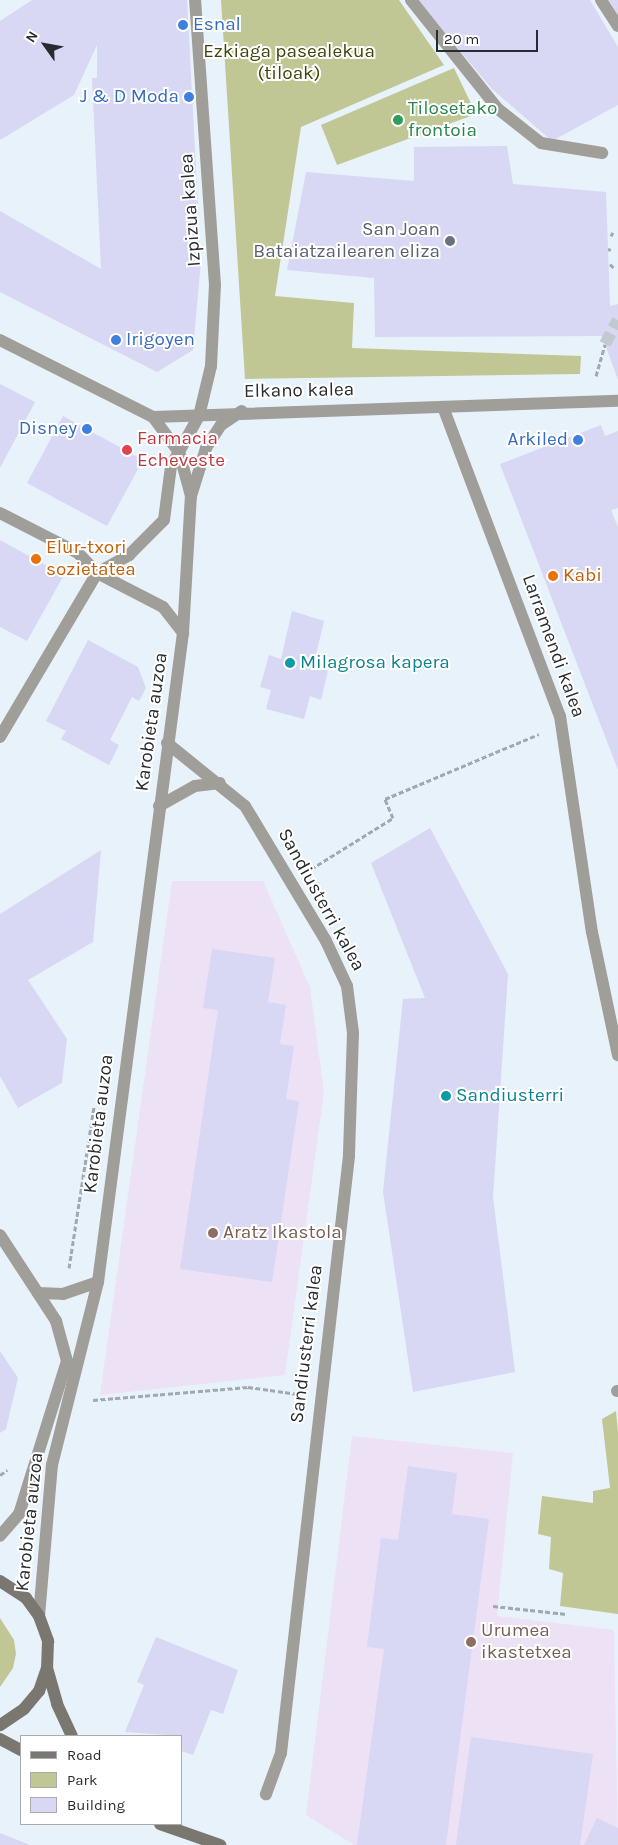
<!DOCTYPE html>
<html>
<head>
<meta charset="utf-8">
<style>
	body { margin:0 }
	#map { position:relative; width:618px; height:1845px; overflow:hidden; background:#e8f2fa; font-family:Karla,sans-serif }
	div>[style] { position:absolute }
	.education>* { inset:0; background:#ede1f5 }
	.green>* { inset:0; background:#c1c695 }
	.building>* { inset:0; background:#d8d7f4 }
	.pedestrian-tunnel>* { height:12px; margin-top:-6px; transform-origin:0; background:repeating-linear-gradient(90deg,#c2cad1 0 12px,transparent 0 18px) }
	.path>* { height:3px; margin-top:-1.5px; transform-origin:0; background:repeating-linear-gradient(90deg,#a1a8af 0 5px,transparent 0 7.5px) }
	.pedestrian>* { height:12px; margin:-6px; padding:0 6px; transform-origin:6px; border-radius:6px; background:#a09e99 }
	.minor>* { height:12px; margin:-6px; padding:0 6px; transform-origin:6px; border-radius:6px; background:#a09e99 }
	.secondary>* { height:12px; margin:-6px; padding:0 6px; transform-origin:6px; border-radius:6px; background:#7a7770 }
	.dots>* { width:14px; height:14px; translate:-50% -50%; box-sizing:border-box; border:2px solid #fff; border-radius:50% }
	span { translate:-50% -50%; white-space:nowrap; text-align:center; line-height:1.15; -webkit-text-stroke:4px #fff; paint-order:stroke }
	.shop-label { font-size:19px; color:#366cbe }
	.left { translate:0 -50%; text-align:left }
	.right { translate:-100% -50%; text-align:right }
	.park-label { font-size:19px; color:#424409 }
	.leisure-label { font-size:19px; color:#27864d }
	.street-label { font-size:19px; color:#282c2f }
	.worship-label { font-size:19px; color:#5b616d }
	.health-label { font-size:19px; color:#be3a42 }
	.food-label { font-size:19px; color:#c56008 }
	.culture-label { font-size:19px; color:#0d838f }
	.education-label { font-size:19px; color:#785e54 }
	.legend { position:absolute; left:20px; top:1735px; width:162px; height:90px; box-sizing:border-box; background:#fff; border:1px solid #a9abac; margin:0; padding:6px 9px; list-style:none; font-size:15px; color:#282c2f }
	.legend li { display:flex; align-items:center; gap:10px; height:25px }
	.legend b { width:25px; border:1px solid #a9abac }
	.north { position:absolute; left:20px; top:20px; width:50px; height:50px; -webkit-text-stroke:4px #fff; paint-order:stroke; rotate:302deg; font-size:14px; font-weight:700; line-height:20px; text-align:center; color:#282c2f }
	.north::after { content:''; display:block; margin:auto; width:18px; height:22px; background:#282c2f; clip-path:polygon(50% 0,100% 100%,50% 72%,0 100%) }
	.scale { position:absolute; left:436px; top:30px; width:102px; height:22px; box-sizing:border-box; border:2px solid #282c2f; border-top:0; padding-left:6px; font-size:15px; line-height:18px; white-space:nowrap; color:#282c2f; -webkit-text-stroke:4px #fff; paint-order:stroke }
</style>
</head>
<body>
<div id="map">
	<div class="education">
		<div style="clip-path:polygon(172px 881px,263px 881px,310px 987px,324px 1092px,285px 1375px,100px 1395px)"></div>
		<div style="clip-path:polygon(352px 1436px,513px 1453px,497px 1616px,614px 1630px,618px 1845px,354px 1845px,306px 1815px)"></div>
	</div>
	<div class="green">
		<div style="clip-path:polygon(221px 0,399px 0,444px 65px,301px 127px,275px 296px,354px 303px,352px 348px,581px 356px,580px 374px,245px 379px)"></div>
		<div style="clip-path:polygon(454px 68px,476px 114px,337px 165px,321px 125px)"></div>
		<div style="clip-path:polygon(616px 1411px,618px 1433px,618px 1614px,560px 1606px,563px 1573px,549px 1569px,551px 1537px,538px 1534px,542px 1496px,593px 1503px,593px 1491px,610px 1488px,602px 1419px)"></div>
		<div style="clip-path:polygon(0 1618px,14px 1640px,16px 1654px,13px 1668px,0 1687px)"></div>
	</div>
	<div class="building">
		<div style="clip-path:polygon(32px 0,187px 0,201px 261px,193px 350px,157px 372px,0 292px,0 211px,101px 269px,92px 78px,97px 78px,97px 45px,74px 95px,0 140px,0 21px)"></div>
		<div style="clip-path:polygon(417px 0,590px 0,618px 47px,618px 105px,552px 141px,492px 89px)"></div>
		<div style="clip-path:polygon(609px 0,618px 0,618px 15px)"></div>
		<div style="clip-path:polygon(507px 146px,513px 184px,606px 192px,610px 306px,618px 304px,618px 380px,602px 336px,375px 337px,374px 278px,287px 270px,306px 172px,414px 181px,414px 147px)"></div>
		<div style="clip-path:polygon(0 384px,35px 402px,0 468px)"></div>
		<div style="clip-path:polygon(63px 416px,143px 460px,107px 526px,27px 483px)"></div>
		<div style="clip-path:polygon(601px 425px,605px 436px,618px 431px,618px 508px,611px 510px,618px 527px,618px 770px,500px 464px)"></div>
		<div style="clip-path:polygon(0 540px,64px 575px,27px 641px,0 627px)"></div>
		<div style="clip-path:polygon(292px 611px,324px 621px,313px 667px,328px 671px,321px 700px,310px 696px,304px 719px,266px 709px,271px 690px,260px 687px,269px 655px,281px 659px)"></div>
		<div style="clip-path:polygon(88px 640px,138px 667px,146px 688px,139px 701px,132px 697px,110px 740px,119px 745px,109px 765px,61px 739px,66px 731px,46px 721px)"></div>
		<div style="clip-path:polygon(430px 828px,508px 974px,493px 1197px,515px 1372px,413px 1392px,383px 1192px,403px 999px,425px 998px,371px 863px)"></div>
		<div style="clip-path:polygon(101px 850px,93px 942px,28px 980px,67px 1039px,62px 1083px,18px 1108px,0 1076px,0 914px)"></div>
		<div style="clip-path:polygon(212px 949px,275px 958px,268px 1002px,286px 1005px,280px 1044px,294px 1046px,286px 1099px,299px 1101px,272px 1282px,180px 1269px,218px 1010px,203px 1008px)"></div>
		<div style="clip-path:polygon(0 1351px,18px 1378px,6px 1429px,0 1433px)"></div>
		<div style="clip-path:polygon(408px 1466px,457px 1473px,452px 1514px,489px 1519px,446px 1845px,357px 1845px,384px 1649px,367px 1647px,381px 1538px,398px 1540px)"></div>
		<div style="clip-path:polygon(156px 1637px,238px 1670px,223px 1714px,211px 1710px,193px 1755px,181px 1751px,181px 1736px,125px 1732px,144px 1685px,137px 1682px)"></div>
		<div style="clip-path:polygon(471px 1737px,593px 1754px,580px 1845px,456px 1845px)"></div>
		<div style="clip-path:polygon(597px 1818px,618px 1828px,618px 1845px,584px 1845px)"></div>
		<div style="clip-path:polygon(0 1833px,30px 1845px,0 1845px)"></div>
	</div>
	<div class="pedestrian-tunnel">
		<div style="left:605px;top:344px;width:27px;rotate:-62deg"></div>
	</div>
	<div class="path">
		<div style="left:611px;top:236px;width:4px;rotate:-63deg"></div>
		<div style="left:608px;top:249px;width:3px;rotate:18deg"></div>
		<div style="left:610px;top:264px;width:6px;rotate:45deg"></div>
		<div style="left:596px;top:376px;width:33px;rotate:-74deg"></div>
		<div style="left:311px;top:869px;width:97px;rotate:-31.9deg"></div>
		<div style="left:393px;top:818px;width:21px;rotate:-113deg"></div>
		<div style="left:385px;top:799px;width:167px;rotate:-22.9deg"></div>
		<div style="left:69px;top:1268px;width:164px;rotate:-81.2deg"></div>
		<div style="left:93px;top:1400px;width:156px;rotate:-4.8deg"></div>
		<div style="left:248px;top:1387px;width:50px;rotate:8deg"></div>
		<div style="left:0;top:1475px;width:9px;rotate:-36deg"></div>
		<div style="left:493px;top:1606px;width:74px;rotate:6.2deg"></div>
	</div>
	<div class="pedestrian">
		<div style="left:411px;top:0;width:139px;rotate:51.4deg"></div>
		<div style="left:498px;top:109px;width:55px;rotate:38.3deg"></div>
		<div style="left:541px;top:143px;width:62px;rotate:9.3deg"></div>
	</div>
	<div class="minor">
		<div style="left:601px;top:0;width:31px;rotate:57deg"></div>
		<div style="left:0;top:340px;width:171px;rotate:26.7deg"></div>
		<div style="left:153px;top:417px;width:465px;rotate:-2deg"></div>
		<div style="left:443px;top:407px;width:330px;rotate:69.3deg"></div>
		<div style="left:560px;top:716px;width:218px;rotate:81.6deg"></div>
		<div style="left:592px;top:932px;width:126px;rotate:78.1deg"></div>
		<div style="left:153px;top:417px;width:44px;rotate:53.4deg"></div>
		<div style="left:179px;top:452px;width:46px;rotate:74.7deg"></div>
		<div style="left:0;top:513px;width:88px;rotate:27.1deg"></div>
		<div style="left:78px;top:553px;width:28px;rotate:46deg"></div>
		<div style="left:97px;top:573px;width:74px;rotate:27.3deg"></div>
		<div style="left:163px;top:607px;width:33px;rotate:52deg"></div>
		<div style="left:0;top:737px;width:191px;rotate:-59.4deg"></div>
		<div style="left:97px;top:573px;width:37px;rotate:-29deg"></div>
		<div style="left:129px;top:555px;width:49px;rotate:-45deg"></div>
		<div style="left:164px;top:520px;width:54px;rotate:-82.6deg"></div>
		<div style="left:171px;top:466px;width:57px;rotate:-60.8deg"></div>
		<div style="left:199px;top:416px;width:51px;rotate:-76.5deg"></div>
		<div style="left:211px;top:366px;width:81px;rotate:-87.2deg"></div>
		<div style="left:215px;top:285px;width:286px;rotate:-94deg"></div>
		<div style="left:167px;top:743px;width:100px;rotate:38.9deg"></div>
		<div style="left:245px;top:806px;width:157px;rotate:59deg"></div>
		<div style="left:326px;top:941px;width:50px;rotate:65deg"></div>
		<div style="left:347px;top:986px;width:47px;rotate:82.7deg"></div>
		<div style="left:353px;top:1033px;width:123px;rotate:91.9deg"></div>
		<div style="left:349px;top:1156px;width:601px;rotate:96.5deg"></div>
		<div style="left:281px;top:1753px;width:44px;rotate:110.1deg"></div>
		<div style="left:159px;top:806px;width:41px;rotate:-29.1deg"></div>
		<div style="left:195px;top:786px;width:25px;rotate:-7deg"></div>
		<div style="left:0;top:1235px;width:103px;rotate:56.9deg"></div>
		<div style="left:56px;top:1321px;width:41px;rotate:74.6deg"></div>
		<div style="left:67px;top:1361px;width:160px;rotate:107.4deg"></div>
		<div style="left:19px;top:1514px;width:29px;rotate:131deg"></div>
		<div style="left:38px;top:1293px;width:25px;rotate:2deg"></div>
		<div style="left:63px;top:1294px;width:37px;rotate:-19deg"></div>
		<div style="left:617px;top:1391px;width:1px"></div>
		<div style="left:39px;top:1616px;width:152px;rotate:-85.1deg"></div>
		<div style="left:52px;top:1465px;width:189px;rotate:-75.9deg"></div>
		<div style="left:98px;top:1282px;width:655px;rotate:-82.54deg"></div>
		<div style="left:183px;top:633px;width:137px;rotate:-86.7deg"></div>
		<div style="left:191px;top:496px;width:50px;rotate:-72.6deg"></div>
		<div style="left:206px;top:448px;width:27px;rotate:-57deg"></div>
		<div style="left:221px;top:425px;width:25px;rotate:-34deg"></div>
	</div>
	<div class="secondary">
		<div style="left:0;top:1581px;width:31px;rotate:33deg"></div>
		<div style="left:26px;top:1598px;width:22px;rotate:54deg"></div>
		<div style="left:39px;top:1616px;width:27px;rotate:70deg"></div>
		<div style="left:48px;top:1641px;width:27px;rotate:92deg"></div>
		<div style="left:47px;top:1668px;width:24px;rotate:109deg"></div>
		<div style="left:39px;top:1691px;width:23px;rotate:130deg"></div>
		<div style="left:24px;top:1709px;width:29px;rotate:146deg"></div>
		<div style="left:47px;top:1668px;width:37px;rotate:74deg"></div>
		<div style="left:57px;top:1704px;width:35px;rotate:65deg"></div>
		<div style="left:0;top:1739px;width:24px;rotate:28deg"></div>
		<div style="left:160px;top:1824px;width:64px;rotate:19.3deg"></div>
	</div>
	<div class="dots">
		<div style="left:183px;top:25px;background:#3f7fe0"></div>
		<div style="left:189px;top:97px;background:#3f7fe0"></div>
		<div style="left:398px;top:120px;background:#2e9e5b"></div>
		<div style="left:450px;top:241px;background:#6b7280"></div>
		<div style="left:116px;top:340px;background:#3f7fe0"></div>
		<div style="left:87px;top:429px;background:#3f7fe0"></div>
		<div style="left:578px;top:440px;background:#3f7fe0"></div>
		<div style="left:127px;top:450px;background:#e0444e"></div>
		<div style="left:36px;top:559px;background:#e8710a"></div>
		<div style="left:553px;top:576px;background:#e8710a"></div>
		<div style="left:290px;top:663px;background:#0f9aa8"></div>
		<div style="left:446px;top:1096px;background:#0f9aa8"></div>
		<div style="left:213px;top:1233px;background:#8d6e63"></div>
		<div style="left:471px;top:1642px;background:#8d6e63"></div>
	</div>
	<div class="shop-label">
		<span class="left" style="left:193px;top:25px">Esnal</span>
		<span class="right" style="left:179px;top:97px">J &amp; D Moda</span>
		<span class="left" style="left:126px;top:340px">Irigoyen</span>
		<span class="right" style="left:77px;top:429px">Disney</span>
		<span class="right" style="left:568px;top:440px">Arkiled</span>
	</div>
	<div class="park-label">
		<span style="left:289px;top:63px">Ezkiaga pasealekua<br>(tiloak)</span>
	</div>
	<div class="leisure-label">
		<span class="left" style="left:408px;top:120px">Tilosetako<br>frontoia</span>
	</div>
	<div class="street-label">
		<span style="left:191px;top:210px;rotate:-94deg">Izpizua kalea</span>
		<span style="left:299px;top:391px;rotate:-1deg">Elkano kalea</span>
		<span style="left:553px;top:646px;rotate:70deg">Larramendi kalea</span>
		<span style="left:152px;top:722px;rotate:-82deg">Karobieta auzoa</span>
		<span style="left:321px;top:900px;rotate:61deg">Sandiusterri kalea</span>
		<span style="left:99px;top:1124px;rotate:-83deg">Karobieta auzoa</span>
		<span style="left:307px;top:1344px;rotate:-83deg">Sandiusterri kalea</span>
		<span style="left:30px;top:1522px;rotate:-84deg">Karobieta auzoa</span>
	</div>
	<div class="worship-label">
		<span class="right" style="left:440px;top:241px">San Joan<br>Bataiatzailearen eliza</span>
	</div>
	<div class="health-label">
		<span class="left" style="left:137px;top:450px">Farmacia<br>Echeveste</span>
	</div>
	<div class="food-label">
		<span class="left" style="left:46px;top:559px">Elur-txori<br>sozietatea</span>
		<span class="left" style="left:563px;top:576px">Kabi</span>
	</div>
	<div class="culture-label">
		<span class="left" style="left:300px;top:663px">Milagrosa kapera</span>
		<span class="left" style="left:456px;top:1096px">Sandiusterri</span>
	</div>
	<div class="education-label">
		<span class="left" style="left:223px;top:1233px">Aratz Ikastola</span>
		<span class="left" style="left:481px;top:1642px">Urumea<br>ikastetxea</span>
	</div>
	<ul class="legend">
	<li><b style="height:6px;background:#7a7770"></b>Road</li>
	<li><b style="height:14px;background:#c1c695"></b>Park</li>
	<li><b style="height:14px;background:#d8d7f4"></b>Building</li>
	</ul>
	<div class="north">N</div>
	<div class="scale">20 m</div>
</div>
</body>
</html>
